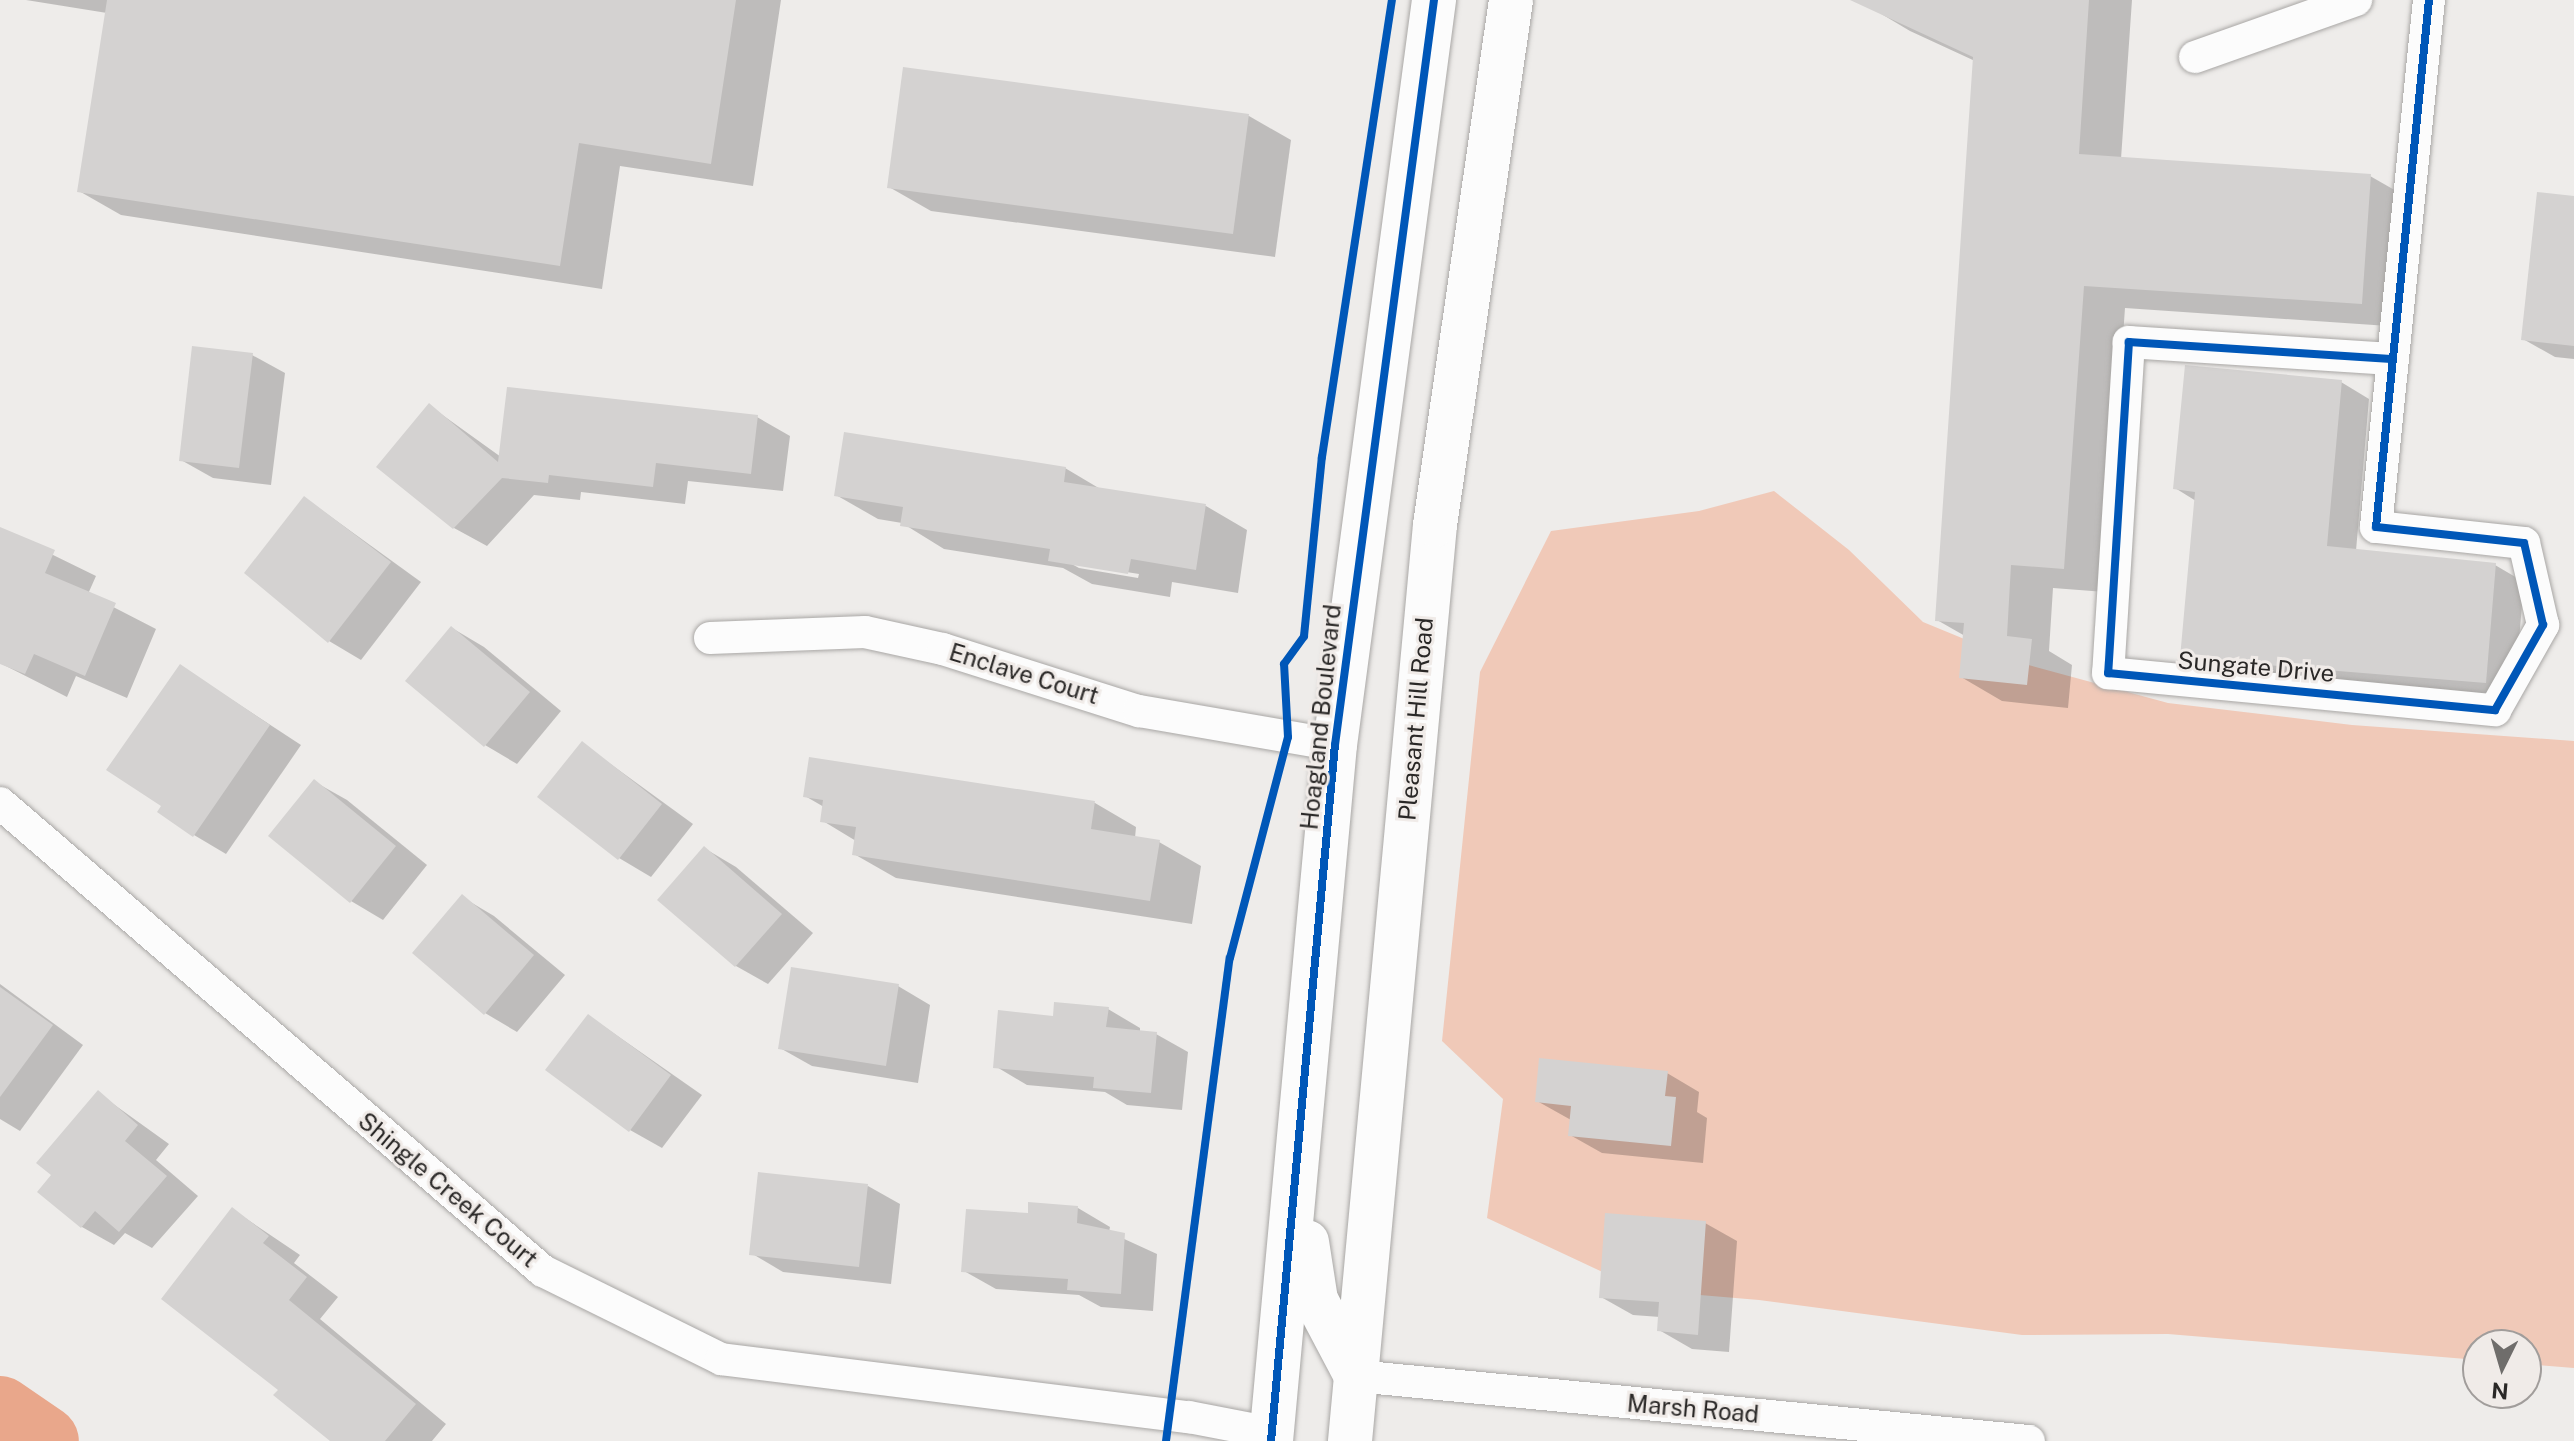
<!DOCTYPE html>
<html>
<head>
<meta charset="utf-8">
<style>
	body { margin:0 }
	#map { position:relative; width:2574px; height:1441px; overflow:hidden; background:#eeecea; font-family:"Public Sans",sans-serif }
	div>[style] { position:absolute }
	.green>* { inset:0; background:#f0c9b8 }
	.water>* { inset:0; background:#e9a78b }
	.shadow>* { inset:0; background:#0003 }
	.river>* { height:70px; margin:-35px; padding:0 35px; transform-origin:35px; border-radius:35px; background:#e9a78b }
	.building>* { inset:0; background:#d4d2d1 }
	.roads { filter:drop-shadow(0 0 2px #a9a7a5) drop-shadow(0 0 2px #a9a7a5) }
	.minor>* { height:32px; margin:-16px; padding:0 16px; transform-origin:16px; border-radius:16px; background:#fcfcfc }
	.primary>* { height:44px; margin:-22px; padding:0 22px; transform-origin:22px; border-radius:22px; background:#fcfcfc }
	.cycleway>* { height:8px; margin:-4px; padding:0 4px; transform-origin:4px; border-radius:4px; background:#0057b8 }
	span { translate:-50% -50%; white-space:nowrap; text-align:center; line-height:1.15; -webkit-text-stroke:6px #f0ebe8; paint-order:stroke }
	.street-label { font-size:24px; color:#2a2827 }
	.north { position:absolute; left:2462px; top:1329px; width:80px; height:80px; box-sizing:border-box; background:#f0ebe8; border:2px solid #a19d9b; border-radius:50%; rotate:185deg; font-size:22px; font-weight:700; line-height:32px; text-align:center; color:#2a2827 }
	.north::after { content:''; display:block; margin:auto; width:28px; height:36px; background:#6f6d6b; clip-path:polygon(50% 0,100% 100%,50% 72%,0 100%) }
</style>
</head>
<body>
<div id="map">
	<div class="green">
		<div style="clip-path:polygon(1774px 491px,1849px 550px,1923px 622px,2025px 664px,2168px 703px,2352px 725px,2574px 741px,2574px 1368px,2526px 1364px,2526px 1345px,2478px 1345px,2478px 1360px,2168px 1334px,2022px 1335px,1759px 1300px,1641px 1290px,1487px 1218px,1503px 1099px,1442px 1041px,1480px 672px,1551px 531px,1699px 511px)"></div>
	</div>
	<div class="water">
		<div style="clip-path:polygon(0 1419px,36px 1441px,0 1441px)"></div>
	</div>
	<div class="shadow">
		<div style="clip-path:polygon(26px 0,781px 0,753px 186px,620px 166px,602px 289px,121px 215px,79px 191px,107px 13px)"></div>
		<div style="clip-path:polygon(1869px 0,2132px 0,2121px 159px,2370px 176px,2412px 200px,2403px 327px,2125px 308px,2105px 592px,2053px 588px,2049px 651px,2072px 665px,2068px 708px,2002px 701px,1961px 677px,1965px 636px,1937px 620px,1975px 61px,1910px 31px,1868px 6px)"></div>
		<div style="clip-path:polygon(905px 70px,1249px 116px,1291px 140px,1275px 257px,931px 211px,889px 187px)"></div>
		<div style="clip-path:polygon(2574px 198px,2574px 359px,2555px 357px,2523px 339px)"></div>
		<div style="clip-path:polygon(252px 355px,285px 373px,271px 485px,213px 478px,181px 460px)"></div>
		<div style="clip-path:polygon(2341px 382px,2369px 399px,2356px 551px,2495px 565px,2524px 582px,2514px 698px,2210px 673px,2182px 657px,2196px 501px,2175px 488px)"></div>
		<div style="clip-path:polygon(430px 406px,501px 457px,757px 417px,790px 436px,783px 491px,688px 481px,685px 504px,581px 492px,580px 500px,534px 495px,487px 546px,454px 528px,379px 467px)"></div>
		<div style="clip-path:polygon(evenodd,1065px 468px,1102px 490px,1206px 506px,1247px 530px,1238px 593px,1172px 582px,1170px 597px,1092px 584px,1063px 568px,944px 549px,902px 523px,878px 519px,836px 495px,1065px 468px,1070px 563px,1139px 574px,1138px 578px,1079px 568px,1070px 563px)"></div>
		<div style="clip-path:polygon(305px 498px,421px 582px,361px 660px,329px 641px)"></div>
		<div style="clip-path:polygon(0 529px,96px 576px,88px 594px,156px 629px,127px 698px,76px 676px,67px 697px,0 663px)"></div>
		<div style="clip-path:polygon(452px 628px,484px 647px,561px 711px,517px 764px,485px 745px)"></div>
		<div style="clip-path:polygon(180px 666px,301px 745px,226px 854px,194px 835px,164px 806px)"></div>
		<div style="clip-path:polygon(583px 744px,693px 824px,651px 877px,619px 858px)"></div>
		<div style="clip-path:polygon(811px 759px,1095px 803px,1136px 827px,1135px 838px,1159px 842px,1201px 866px,1192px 924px,896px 878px,854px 854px,856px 841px,823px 821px,824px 807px,805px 796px)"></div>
		<div style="clip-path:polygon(315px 782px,347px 800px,427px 865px,383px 920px,351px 901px)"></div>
		<div style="clip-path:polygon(704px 848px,736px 867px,813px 933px,768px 984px,736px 966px)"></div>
		<div style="clip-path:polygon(462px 897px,494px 916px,565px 975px,517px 1032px,485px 1013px)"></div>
		<div style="clip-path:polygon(0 984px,83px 1045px,20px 1131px,0 1119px)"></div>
		<div style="clip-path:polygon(898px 986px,930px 1005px,918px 1083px,812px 1066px,780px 1048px)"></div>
		<div style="clip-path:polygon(1108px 1009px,1140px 1028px,1140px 1032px,1156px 1034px,1188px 1052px,1182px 1110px,1127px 1105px,1105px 1092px,1027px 1085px,995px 1066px,1055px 1018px)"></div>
		<div style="clip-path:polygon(589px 1016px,702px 1095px,662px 1148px,630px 1130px)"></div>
		<div style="clip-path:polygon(1667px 1073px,1699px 1092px,1697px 1112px,1707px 1118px,1703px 1163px,1602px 1153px,1570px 1135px,1571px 1120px,1537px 1101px)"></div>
		<div style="clip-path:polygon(98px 1093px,169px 1144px,156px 1160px,198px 1196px,152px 1248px,125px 1233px,114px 1245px,82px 1227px,54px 1175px)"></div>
		<div style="clip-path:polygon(868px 1186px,900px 1204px,891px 1284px,783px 1272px,751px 1253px)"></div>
		<div style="clip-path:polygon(1078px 1208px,1110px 1227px,1109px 1232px,1157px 1254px,1153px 1311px,1101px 1307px,1079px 1295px,996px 1289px,964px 1271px,1029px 1215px)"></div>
		<div style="clip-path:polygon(232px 1209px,300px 1255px,294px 1263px,338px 1297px,320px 1319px,446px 1424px,432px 1441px,333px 1441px,281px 1389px)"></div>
		<div style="clip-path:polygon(1705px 1223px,1737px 1241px,1729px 1352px,1692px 1349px,1659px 1330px,1660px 1317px,1633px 1315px,1601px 1297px)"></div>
	</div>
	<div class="river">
		<div style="left:0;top:1411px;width:53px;rotate:34.3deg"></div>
	</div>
	<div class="building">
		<div style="clip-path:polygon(107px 0,736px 0,711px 164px,579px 143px,560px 266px,77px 192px)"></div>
		<div style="clip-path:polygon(1850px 0,2089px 0,2079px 154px,2371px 174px,2362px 304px,2084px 286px,2064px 569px,2011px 565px,2007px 636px,2032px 639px,2027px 685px,1959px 678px,1964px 623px,1935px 621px,1973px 57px)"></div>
		<div style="clip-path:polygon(903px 67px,1249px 114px,1233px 234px,887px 188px)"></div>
		<div style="clip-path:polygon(2537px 192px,2574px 196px,2574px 346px,2521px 340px)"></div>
		<div style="clip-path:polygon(192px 346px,253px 353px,239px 468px,179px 461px)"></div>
		<div style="clip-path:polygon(2185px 365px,2342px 380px,2327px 546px,2496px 563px,2486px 683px,2180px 658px,2195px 492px,2173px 489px)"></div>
		<div style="clip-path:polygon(507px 387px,758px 415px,751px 474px,656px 463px,653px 487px,549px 475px,548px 483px,502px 478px,453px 529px,376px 467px,429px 403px,498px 462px)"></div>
		<div style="clip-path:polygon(844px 432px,1066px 467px,1064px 482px,1206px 504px,1196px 570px,1131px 559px,1128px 574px,1048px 561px,1050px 549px,900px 526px,903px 507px,834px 496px)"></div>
		<div style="clip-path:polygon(304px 496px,391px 562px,328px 643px,244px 573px)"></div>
		<div style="clip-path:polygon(0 527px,55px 550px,45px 573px,116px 603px,85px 676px,34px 654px,25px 674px,0 664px)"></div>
		<div style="clip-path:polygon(451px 626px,530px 692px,484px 747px,405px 681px)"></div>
		<div style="clip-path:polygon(180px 664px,270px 725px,193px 837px,157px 812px,161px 806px,106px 770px)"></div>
		<div style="clip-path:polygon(582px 741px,662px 804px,618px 860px,537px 797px)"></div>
		<div style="clip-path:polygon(809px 757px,1095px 801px,1091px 829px,1160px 840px,1150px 901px,852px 855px,856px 827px,820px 822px,823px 800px,803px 797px)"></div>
		<div style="clip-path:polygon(314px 779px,396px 846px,350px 903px,268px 836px)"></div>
		<div style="clip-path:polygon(704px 846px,782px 914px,735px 967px,657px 900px)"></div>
		<div style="clip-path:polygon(462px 894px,534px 955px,484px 1015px,412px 953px)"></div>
		<div style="clip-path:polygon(791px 967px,899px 984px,886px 1066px,778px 1049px)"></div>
		<div style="clip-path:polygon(0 987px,53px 1025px,0 1097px)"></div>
		<div style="clip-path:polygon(1054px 1002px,1109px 1007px,1106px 1027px,1157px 1032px,1151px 1093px,1093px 1088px,1094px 1077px,993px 1068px,998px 1010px,1053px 1016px)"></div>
		<div style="clip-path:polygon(588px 1014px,671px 1075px,629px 1132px,545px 1070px)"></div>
		<div style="clip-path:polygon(1539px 1058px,1668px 1071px,1665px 1096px,1676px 1097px,1671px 1146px,1568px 1136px,1571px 1106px,1535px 1102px)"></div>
		<div style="clip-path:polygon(98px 1090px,138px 1125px,125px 1141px,167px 1176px,119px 1232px,95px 1211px,81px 1228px,37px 1192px,51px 1175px,36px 1163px)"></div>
		<div style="clip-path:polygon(758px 1172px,868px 1184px,859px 1267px,749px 1255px)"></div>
		<div style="clip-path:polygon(1028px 1202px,1078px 1206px,1077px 1223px,1125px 1233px,1121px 1294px,1067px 1290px,1068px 1279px,961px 1272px,966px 1209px,1028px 1213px)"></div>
		<div style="clip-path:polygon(232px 1207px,269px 1236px,263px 1243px,307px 1277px,289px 1300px,416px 1404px,385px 1441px,330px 1441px,273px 1395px,278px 1390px,161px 1299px)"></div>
		<div style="clip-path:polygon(1605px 1213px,1706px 1221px,1698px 1335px,1657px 1331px,1659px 1302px,1599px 1298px)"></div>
	</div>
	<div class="roads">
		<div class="minor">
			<div style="left:2195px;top:57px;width:171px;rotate:-19.5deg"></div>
			<div style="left:2391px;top:359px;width:263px;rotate:-176.3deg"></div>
			<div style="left:2129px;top:342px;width:332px;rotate:93.6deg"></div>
			<div style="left:2108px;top:673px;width:389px;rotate:5.5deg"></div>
			<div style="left:2495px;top:710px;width:98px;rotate:-60.5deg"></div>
			<div style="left:2543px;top:625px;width:84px;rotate:-103deg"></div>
			<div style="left:2524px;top:543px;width:149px;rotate:-173.8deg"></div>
			<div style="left:2376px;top:527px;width:530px;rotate:-84.26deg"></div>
			<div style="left:710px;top:638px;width:155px;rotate:-2.2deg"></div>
			<div style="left:865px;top:632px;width:80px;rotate:12.3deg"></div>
			<div style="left:943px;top:649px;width:206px;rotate:17.6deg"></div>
			<div style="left:1139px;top:711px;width:199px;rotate:9.8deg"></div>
			<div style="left:0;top:803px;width:717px;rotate:40.76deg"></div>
			<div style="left:543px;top:1271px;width:199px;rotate:26.3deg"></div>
			<div style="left:721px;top:1359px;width:472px;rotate:7.1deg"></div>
			<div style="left:1189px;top:1417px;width:85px;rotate:10.9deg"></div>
			<div style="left:1356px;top:1376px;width:676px;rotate:5.52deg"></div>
		</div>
		<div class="primary">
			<div style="left:1307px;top:1242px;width:59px;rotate:81.2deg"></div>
			<div style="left:1316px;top:1300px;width:86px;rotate:62.2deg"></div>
			<div style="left:1271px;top:1441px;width:699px;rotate:-84.75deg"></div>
			<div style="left:1335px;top:745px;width:752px;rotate:-82.43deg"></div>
			<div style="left:1350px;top:1441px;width:920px;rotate:-84.7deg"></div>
			<div style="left:1435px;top:525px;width:530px;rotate:-81.76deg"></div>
		</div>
	</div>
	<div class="cycleway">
		<div style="left:2391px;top:359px;width:263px;rotate:-176.3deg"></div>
		<div style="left:2129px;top:342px;width:332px;rotate:93.6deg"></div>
		<div style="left:2108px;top:673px;width:389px;rotate:5.5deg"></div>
		<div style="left:2495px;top:710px;width:98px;rotate:-60.5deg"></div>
		<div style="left:2543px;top:625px;width:84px;rotate:-103deg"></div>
		<div style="left:2524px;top:543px;width:149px;rotate:-173.8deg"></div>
		<div style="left:2376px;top:527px;width:530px;rotate:-84.26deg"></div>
		<div style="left:1166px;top:1441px;width:487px;rotate:-82.5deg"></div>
		<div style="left:1230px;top:958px;width:228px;rotate:-75.3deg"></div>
		<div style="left:1288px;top:737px;width:73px;rotate:-93.1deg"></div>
		<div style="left:1284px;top:664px;width:34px;rotate:-54deg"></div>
		<div style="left:1304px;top:636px;width:180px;rotate:-84.3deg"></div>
		<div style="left:1322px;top:457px;width:462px;rotate:-81.3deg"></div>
		<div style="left:1271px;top:1441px;width:699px;rotate:-84.75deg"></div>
		<div style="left:1335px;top:745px;width:752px;rotate:-82.43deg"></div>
	</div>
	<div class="street-label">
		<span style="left:2256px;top:667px;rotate:5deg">Sungate Drive</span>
		<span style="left:1024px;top:674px;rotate:17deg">Enclave Court</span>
		<span style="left:1321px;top:717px;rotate:-84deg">Hoagland Boulevard</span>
		<span style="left:1416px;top:719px;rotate:-85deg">Pleasant Hill Road</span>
		<span style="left:448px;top:1190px;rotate:40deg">Shingle Creek Court</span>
		<span style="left:1693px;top:1409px;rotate:5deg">Marsh Road</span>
	</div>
	<div class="north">N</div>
</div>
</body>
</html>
